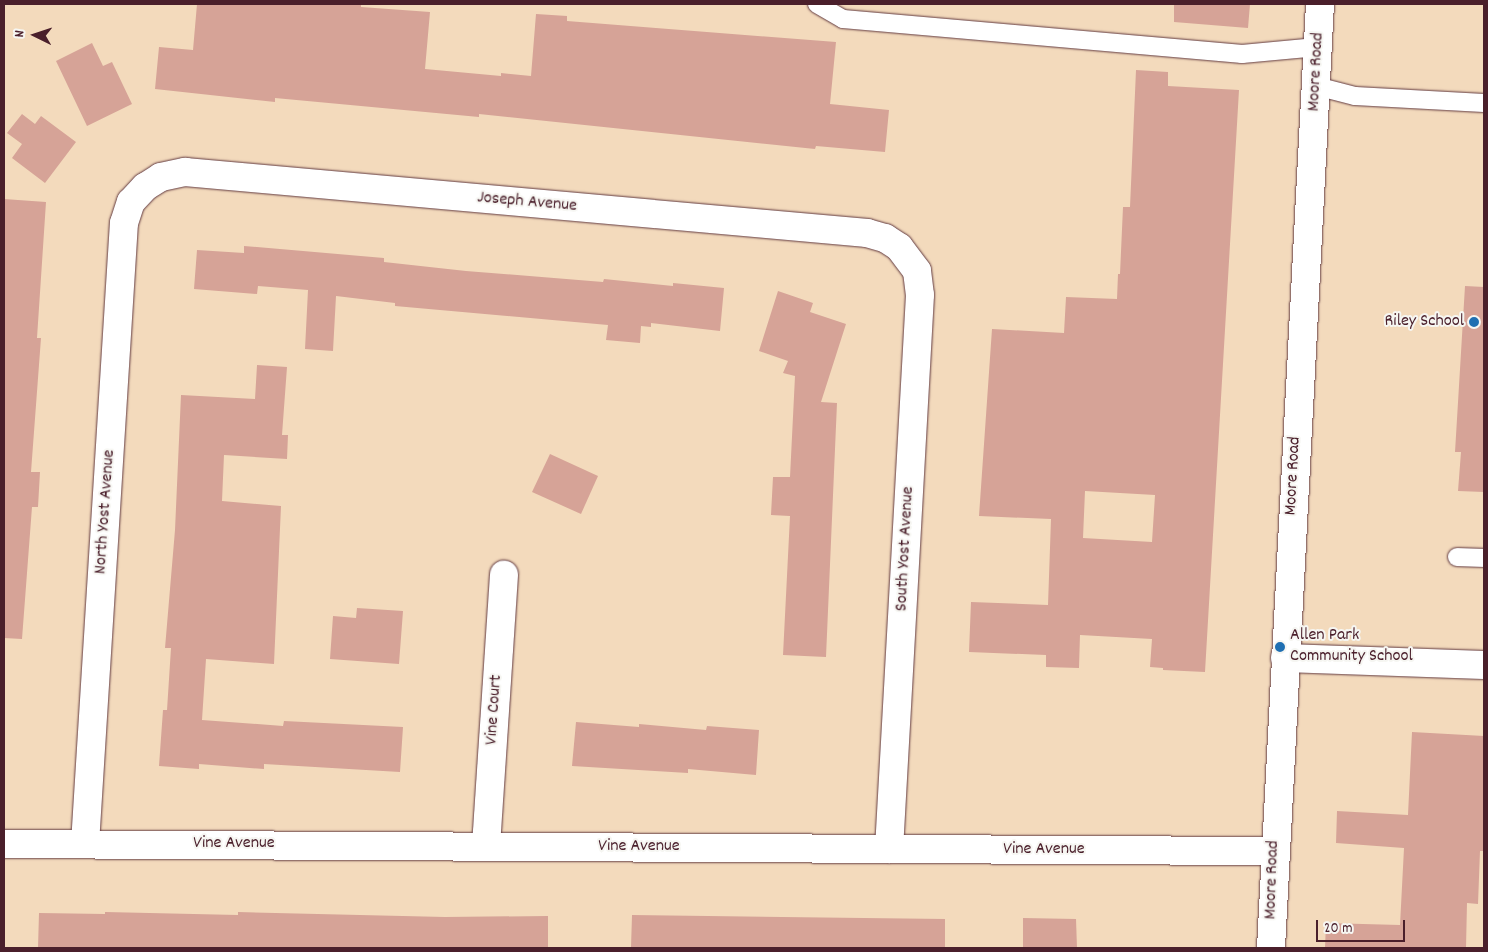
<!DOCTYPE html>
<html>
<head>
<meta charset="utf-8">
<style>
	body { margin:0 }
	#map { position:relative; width:1488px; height:952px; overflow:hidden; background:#f3dabc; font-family:Dekko,sans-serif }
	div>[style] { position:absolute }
	.building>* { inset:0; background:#d6a397 }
	.roads { filter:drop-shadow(0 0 1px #633b41) drop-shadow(0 0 1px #633b41) }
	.service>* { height:18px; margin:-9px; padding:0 9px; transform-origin:9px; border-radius:9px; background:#fff }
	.minor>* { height:28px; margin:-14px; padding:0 14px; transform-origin:14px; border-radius:14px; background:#fff }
	.tertiary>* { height:28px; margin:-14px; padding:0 14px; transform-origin:14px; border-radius:14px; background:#fff }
	.dots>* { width:14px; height:14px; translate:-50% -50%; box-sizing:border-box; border:2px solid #f6f6f2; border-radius:50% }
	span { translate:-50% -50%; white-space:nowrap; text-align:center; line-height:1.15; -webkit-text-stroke:4px #f6f6f2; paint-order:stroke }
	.street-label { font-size:18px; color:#4a1f2b }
	.poi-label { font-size:18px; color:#4a1f2b }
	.right { translate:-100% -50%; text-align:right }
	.left { translate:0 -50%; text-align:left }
	.frame { position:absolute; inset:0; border:5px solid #4a1f2b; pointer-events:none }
	.north { position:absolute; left:10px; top:10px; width:50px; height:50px; -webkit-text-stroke:4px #f6f6f2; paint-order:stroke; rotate:274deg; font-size:14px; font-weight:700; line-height:20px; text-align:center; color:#4a1f2b }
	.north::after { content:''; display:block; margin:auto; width:18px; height:22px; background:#4a1f2b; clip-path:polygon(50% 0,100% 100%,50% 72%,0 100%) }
	.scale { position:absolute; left:1316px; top:920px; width:89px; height:22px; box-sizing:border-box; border:2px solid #4a1f2b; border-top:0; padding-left:6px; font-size:15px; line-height:18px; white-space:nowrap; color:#4a1f2b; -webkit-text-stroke:4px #f6f6f2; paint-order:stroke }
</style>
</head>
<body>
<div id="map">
	<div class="building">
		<div style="clip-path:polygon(197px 4px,361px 4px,361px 7px,430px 12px,425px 69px,501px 76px,501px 73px,531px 76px,536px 14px,567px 16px,567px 21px,836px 42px,830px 104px,889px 110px,885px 152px,816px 146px,815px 149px,479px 114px,479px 117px,275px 98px,275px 102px,155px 89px,159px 47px,193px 50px)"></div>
		<div style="clip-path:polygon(1174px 4px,1250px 4px,1248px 28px,1174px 22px)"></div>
		<div style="clip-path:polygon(92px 43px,103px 66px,112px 62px,132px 104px,87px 126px,56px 61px)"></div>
		<div style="clip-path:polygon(evenodd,1136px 70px,1168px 72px,1168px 86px,1239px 90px,1205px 672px,1163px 670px,1163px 668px,1150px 667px,1152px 639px,1080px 635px,1079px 668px,1046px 667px,1046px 655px,969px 652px,971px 602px,1048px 605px,1051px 519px,979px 516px,992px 329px,1064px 333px,1066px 297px,1117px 299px,1118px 274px,1120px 274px,1123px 207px,1130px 207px,1136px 70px,1085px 491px,1155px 495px,1152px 542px,1083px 538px,1085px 491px)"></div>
		<div style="clip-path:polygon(22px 114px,35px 124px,41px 116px,76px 142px,45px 183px,12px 158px,22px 144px,7px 133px)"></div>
		<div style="clip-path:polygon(4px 199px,46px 202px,37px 338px,41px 338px,31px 472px,40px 472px,38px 507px,32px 507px,22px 639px,4px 638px)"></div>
		<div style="clip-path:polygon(244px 246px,384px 258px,384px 262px,466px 271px,603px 282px,604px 279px,673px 286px,673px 283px,724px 288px,720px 331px,651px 323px,651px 327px,641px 326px,640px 343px,606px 340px,608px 325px,395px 306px,395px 303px,336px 296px,333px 351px,305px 349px,308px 290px,258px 286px,257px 294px,194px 289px,197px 250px,244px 253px)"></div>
		<div style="clip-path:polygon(1465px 286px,1484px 287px,1484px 492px,1458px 491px,1461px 452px,1455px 452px)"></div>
		<div style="clip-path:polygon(778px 291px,813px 303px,810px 312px,846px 324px,821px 402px,837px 403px,826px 657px,783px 655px,790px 516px,771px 515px,773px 477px,790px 477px,795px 376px,783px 373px,788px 361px,759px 351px)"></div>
		<div style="clip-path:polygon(257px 365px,287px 367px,282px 435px,288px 435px,287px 459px,224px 455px,222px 501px,281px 506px,274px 664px,206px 659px,202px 720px,283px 726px,284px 721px,403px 727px,400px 772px,264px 764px,264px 769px,199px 764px,199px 769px,159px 766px,163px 710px,167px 710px,171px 648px,165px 648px,175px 530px,181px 395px,255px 399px)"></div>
		<div style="clip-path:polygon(550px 454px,598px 476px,581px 514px,532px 492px)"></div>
		<div style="clip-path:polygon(357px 608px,403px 611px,399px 664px,330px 659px,333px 616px,356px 618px)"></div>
		<div style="clip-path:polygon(576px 722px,639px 727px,639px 724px,706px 730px,707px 726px,759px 730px,756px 775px,688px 769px,688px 773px,572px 766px)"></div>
		<div style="clip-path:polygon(1412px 732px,1484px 736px,1484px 851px,1480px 851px,1478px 904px,1467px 903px,1466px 948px,1325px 948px,1326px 923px,1400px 925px,1404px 848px,1336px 843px,1337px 811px,1408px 815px)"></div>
		<div style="clip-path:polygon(105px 912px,238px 915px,238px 912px,445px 917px,548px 916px,548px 948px,38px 948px,39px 913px,105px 914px)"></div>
		<div style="clip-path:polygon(632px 915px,945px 919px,945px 948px,631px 948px)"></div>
		<div style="clip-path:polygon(1023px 918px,1076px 919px,1077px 948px,1023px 948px)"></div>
	</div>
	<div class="roads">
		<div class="service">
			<div style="left:817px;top:4px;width:30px;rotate:30deg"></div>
			<div style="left:843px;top:19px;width:401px;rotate:5deg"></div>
			<div style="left:1242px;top:54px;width:76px;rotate:-5.3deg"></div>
			<div style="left:1316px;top:86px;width:40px;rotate:14.4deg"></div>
			<div style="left:1355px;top:96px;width:129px;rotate:3.1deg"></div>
			<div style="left:1457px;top:557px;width:27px;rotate:2deg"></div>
		</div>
		<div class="minor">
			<div style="left:1285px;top:658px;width:199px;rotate:2deg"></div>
			<div style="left:4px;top:844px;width:1270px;rotate:0.32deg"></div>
			<div style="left:85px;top:844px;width:622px;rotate:-86.41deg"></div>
			<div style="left:124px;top:223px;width:22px;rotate:-72deg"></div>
			<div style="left:131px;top:202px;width:21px;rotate:-47deg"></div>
			<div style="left:145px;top:187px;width:19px;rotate:-32deg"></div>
			<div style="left:161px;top:177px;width:25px;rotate:-12deg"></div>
			<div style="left:185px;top:172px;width:685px;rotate:5.11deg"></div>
			<div style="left:867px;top:233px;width:19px;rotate:16deg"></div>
			<div style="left:885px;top:238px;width:17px;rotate:33deg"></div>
			<div style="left:899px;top:247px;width:30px;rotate:53deg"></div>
			<div style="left:917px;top:271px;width:24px;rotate:83deg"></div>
			<div style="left:920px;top:295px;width:555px;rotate:93.2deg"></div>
			<div style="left:486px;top:846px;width:272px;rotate:-86.2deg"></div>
		</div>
		<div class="tertiary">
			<div style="left:1271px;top:948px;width:945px;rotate:-87.03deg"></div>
		</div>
	</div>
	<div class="dots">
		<div style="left:1474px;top:322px;background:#1f6fb2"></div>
		<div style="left:1280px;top:647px;background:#1f6fb2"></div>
	</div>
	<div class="street-label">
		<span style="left:1317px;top:72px;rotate:-87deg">Moore Road</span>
		<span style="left:527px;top:203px;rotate:5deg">Joseph Avenue</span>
		<span style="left:1294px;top:476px;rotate:-87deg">Moore Road</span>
		<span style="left:106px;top:512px;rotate:-86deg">North Yost Avenue</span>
		<span style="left:906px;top:549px;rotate:-87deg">South Yost Avenue</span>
		<span style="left:495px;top:710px;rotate:-86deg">Vine Court</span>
		<span style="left:234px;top:844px">Vine Avenue</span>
		<span style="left:639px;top:847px">Vine Avenue</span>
		<span style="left:1044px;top:850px">Vine Avenue</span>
		<span style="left:1273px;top:880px;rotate:-88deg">Moore Road</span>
	</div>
	<div class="poi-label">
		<span class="right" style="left:1464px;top:322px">Riley School</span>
		<span class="left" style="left:1290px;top:647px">Allen Park<br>Community School</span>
	</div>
	<div class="frame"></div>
	<div class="north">N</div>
	<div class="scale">20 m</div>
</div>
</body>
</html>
